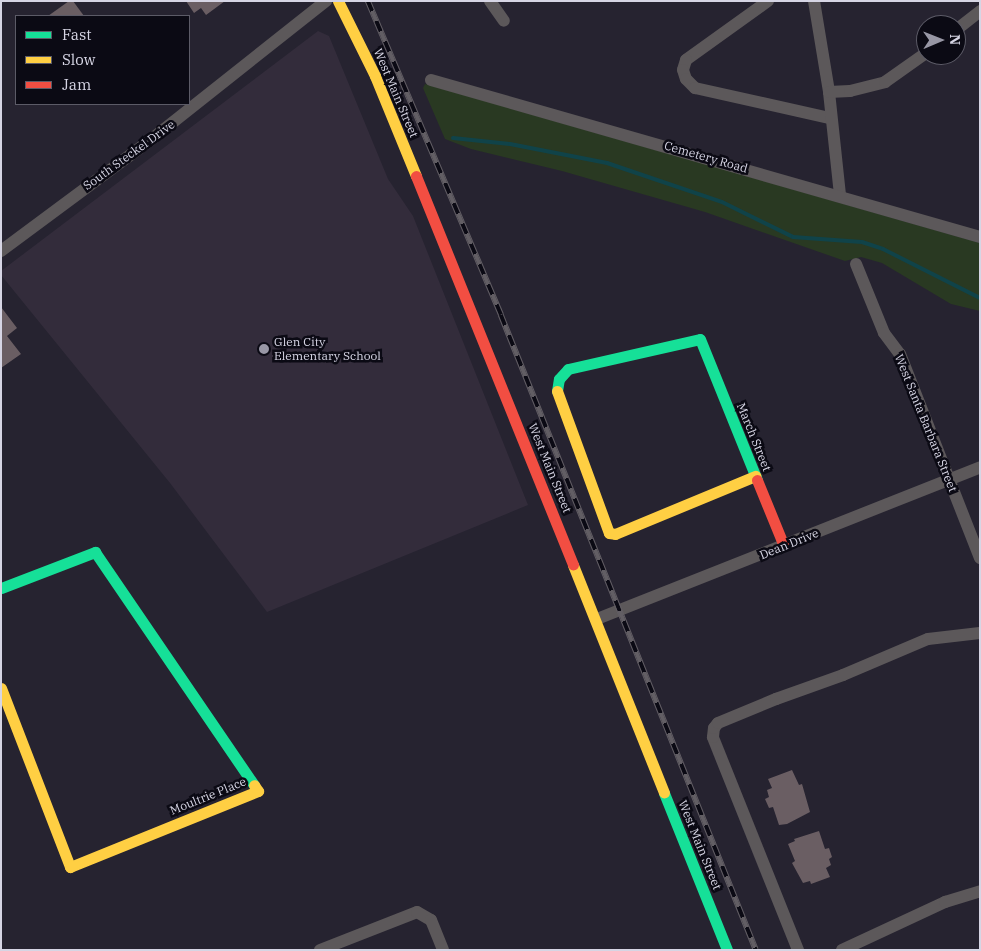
<!DOCTYPE html>
<html>
<head>
<meta charset="utf-8">
<style>
	body { margin:0 }
	#map { position:relative; width:981px; height:951px; overflow:hidden; background:#262330; font-family:"IBM Plex Serif",serif }
	div>[style] { position:absolute }
	.education>* { inset:0; background:#332c3b }
	.green>* { inset:0; background:#293922 }
	.stream>* { height:4px; margin:-2px; padding:0 2px; transform-origin:2px; border-radius:2px; background:#104349 }
	.building>* { inset:0; background:#6a5e63 }
	.street>* { height:12px; margin:-6px; padding:0 6px; transform-origin:6px; border-radius:6px; background:#5c585a }
	.fast>* { height:11px; margin:-5.5px; padding:0 5.5px; transform-origin:5.5px; border-radius:5.5px; background:#16e098 }
	.slow>* { height:11px; margin:-5.5px; padding:0 5.5px; transform-origin:5.5px; border-radius:5.5px; background:#ffcf43 }
	.jam>* { height:11px; margin:-5.5px; padding:0 5.5px; transform-origin:5.5px; border-radius:5.5px; background:#f24e42 }
	.rail>* { height:5.5px; margin-top:-2.75px; transform-origin:0; background:repeating-linear-gradient(90deg,#0b0a14 0 11px,#625e64 0 22px); box-sizing:border-box; border-block:1px solid #625e64 }
	.dots>* { width:14px; height:14px; translate:-50% -50%; box-sizing:border-box; border:2px solid #0b0a14; border-radius:50% }
	span { translate:-50% -50%; white-space:nowrap; text-align:center; line-height:1.15; -webkit-text-stroke:5px #0b0a14; paint-order:stroke }
	.street-label { font-size:12px; color:#d6d5e4 }
	.poi-label { font-size:12px; color:#d6d5e4 }
	.left { translate:0 -50%; text-align:left }
	.frame { position:absolute; inset:0; border:2px solid #d6d5e4; pointer-events:none }
	.legend { position:absolute; left:15px; top:15px; width:175px; height:90px; box-sizing:border-box; background:#0b0a14; border:1px solid #5c5b67; margin:0; padding:6px 9px; list-style:none; font-size:15px; color:#d6d5e4 }
	.legend li { display:flex; align-items:center; gap:10px; height:25px }
	.legend b { width:25px; border:1px solid #5c5b67 }
	.north { position:absolute; left:916px; top:15px; width:50px; height:50px; box-sizing:border-box; background:#0b0a14; border:1px solid #5c5b67; border-radius:50%; rotate:89deg; font-size:14px; font-weight:700; line-height:20px; text-align:center; color:#d6d5e4 }
	.north::after { content:''; display:block; margin:auto; width:18px; height:22px; background:#9897a5; clip-path:polygon(50% 0,100% 100%,50% 72%,0 100%) }
</style>
</head>
<body>
<div id="map">
	<div class="education">
		<div style="clip-path:polygon(318px 31px,329px 36px,388px 179px,413px 216px,528px 505px,267px 612px,170px 483px,1px 275px,1px 271px)"></div>
	</div>
	<div class="green">
		<div style="clip-path:polygon(425px 84px,980px 243px,980px 311px,951px 304px,882px 263px,861px 257px,845px 261px,705px 212px,562px 171px,471px 149px,445px 139px,423px 88px)"></div>
	</div>
	<div class="stream">
		<div style="left:453px;top:138px;width:57px;rotate:6deg"></div>
		<div style="left:510px;top:144px;width:99px;rotate:11.1deg"></div>
		<div style="left:607px;top:163px;width:121px;rotate:18.7deg"></div>
		<div style="left:722px;top:202px;width:79px;rotate:26.2deg"></div>
		<div style="left:793px;top:237px;width:69px;rotate:4.1deg"></div>
		<div style="left:862px;top:242px;width:22px;rotate:18deg"></div>
		<div style="left:883px;top:249px;width:109px;rotate:26.8deg"></div>
	</div>
	<div class="building">
		<div style="clip-path:polygon(69px 1px,73px 1px,84px 16px,48px 16px)"></div>
		<div style="clip-path:polygon(186px 1px,225px 1px,206px 15px,201px 8px,194px 13px)"></div>
		<div style="clip-path:polygon(1px 307px,17px 328px,7px 336px,21px 354px,1px 368px)"></div>
		<div style="clip-path:polygon(792px 770px,799px 785px,802px 784px,810px 812px,787px 824px,779px 825px,773px 807px,769px 808px,765px 799px,769px 797px,767px 790px,772px 788px,768px 779px)"></div>
		<div style="clip-path:polygon(819px 831px,825px 849px,829px 848px,832px 857px,829px 859px,831px 865px,826px 868px,830px 877px,811px 884px,810px 881px,803px 883px,792px 863px,795px 861px,788px 844px,795px 841px,794px 839px)"></div>
	</div>
	<div class="street">
		<div style="left:490px;top:1px;width:24px;rotate:55deg"></div>
		<div style="left:768px;top:1px;width:101px;rotate:144.3deg"></div>
		<div style="left:686px;top:60px;width:10px;rotate:107deg"></div>
		<div style="left:683px;top:70px;width:9px;rotate:72deg"></div>
		<div style="left:686px;top:79px;width:13px;rotate:45deg"></div>
		<div style="left:695px;top:88px;width:137px;rotate:12.6deg"></div>
		<div style="left:814px;top:1px;width:92px;rotate:80.6deg"></div>
		<div style="left:829px;top:92px;width:104px;rotate:83.9deg"></div>
		<div style="left:956px;top:30px;width:31px;rotate:-38deg"></div>
		<div style="left:431px;top:80px;width:571px;rotate:15.96deg"></div>
		<div style="left:829px;top:92px;width:21px;rotate:-3deg"></div>
		<div style="left:850px;top:91px;width:36px;rotate:-14deg"></div>
		<div style="left:885px;top:82px;width:50px;rotate:-35.3deg"></div>
		<div style="left:1px;top:251px;width:189px;rotate:-36.6deg"></div>
		<div style="left:153px;top:138px;width:221px;rotate:-38.4deg"></div>
		<div style="left:856px;top:264px;width:74px;rotate:67.9deg"></div>
		<div style="left:884px;top:333px;width:26px;rotate:53deg"></div>
		<div style="left:900px;top:354px;width:219px;rotate:68.6deg"></div>
		<div style="left:597px;top:619px;width:412px;rotate:-21.6deg"></div>
		<div style="left:320px;top:950px;width:104px;rotate:-21.4deg"></div>
		<div style="left:417px;top:912px;width:16px;rotate:30deg"></div>
		<div style="left:431px;top:920px;width:32px;rotate:68deg"></div>
		<div style="left:798px;top:950px;width:229px;rotate:-111.8deg"></div>
		<div style="left:713px;top:737px;width:9px;rotate:-84deg"></div>
		<div style="left:714px;top:728px;width:6px;rotate:-51deg"></div>
		<div style="left:718px;top:723px;width:63px;rotate:-22.5deg"></div>
		<div style="left:776px;top:699px;width:71px;rotate:-19.7deg"></div>
		<div style="left:843px;top:675px;width:92px;rotate:-23deg"></div>
		<div style="left:928px;top:639px;width:52px;rotate:-6.6deg"></div>
		<div style="left:842px;top:950px;width:114px;rotate:-25deg"></div>
		<div style="left:945px;top:902px;width:37px;rotate:-17deg"></div>
	</div>
	<div class="fast">
		<div style="left:557px;top:391px;width:12px;rotate:-81deg"></div>
		<div style="left:559px;top:379px;width:13px;rotate:-48deg"></div>
		<div style="left:568px;top:369px;width:135px;rotate:-12.8deg"></div>
		<div style="left:700px;top:339px;width:152px;rotate:68deg"></div>
		<div style="left:1px;top:588px;width:101px;rotate:-21deg"></div>
		<div style="left:95px;top:552px;width:282px;rotate:55.7deg"></div>
		<div style="left:664px;top:793px;width:169px;rotate:68.1deg"></div>
	</div>
	<div class="slow">
		<div style="left:338px;top:1px;width:84px;rotate:63.7deg"></div>
		<div style="left:375px;top:76px;width:108px;rotate:67.7deg"></div>
		<div style="left:557px;top:391px;width:151px;rotate:69.9deg"></div>
		<div style="left:609px;top:533px;width:6px;rotate:9deg"></div>
		<div style="left:615px;top:534px;width:152px;rotate:-22.5deg"></div>
		<div style="left:573px;top:565px;width:245px;rotate:68.2deg"></div>
		<div style="left:1px;top:688px;width:192px;rotate:68.9deg"></div>
		<div style="left:70px;top:867px;width:203px;rotate:-22deg"></div>
		<div style="left:258px;top:791px;width:7px;rotate:-124deg"></div>
	</div>
	<div class="jam">
		<div style="left:416px;top:176px;width:419px;rotate:68deg"></div>
		<div style="left:757px;top:480px;width:71px;rotate:67.8deg"></div>
	</div>
	<div class="rail">
		<div style="left:368px;top:1px;width:341px;rotate:67deg"></div>
		<div style="left:501px;top:315px;width:684px;rotate:68.12deg"></div>
	</div>
	<div class="dots">
		<div style="left:264px;top:349px;background:#9897a5"></div>
	</div>
	<div class="street-label">
		<span style="left:396px;top:93px;rotate:67deg">West Main Street</span>
		<span style="left:129px;top:155px;rotate:-36deg">South Steckel Drive</span>
		<span style="left:706px;top:157px;rotate:16deg">Cemetery Road</span>
		<span style="left:926px;top:423px;rotate:68deg">West Santa Barbara Street</span>
		<span style="left:754px;top:437px;rotate:68deg">March Street</span>
		<span style="left:550px;top:468px;rotate:68deg">West Main Street</span>
		<span style="left:789px;top:544px;rotate:-22deg">Dean Drive</span>
		<span style="left:208px;top:796px;rotate:-22deg">Moultrie Place</span>
		<span style="left:700px;top:845px;rotate:68deg">West Main Street</span>
	</div>
	<div class="poi-label">
		<span class="left" style="left:274px;top:349px">Glen City<br>Elementary School</span>
	</div>
	<div class="frame"></div>
	<ul class="legend">
	<li><b style="height:6px;background:#16e098"></b>Fast</li>
	<li><b style="height:6px;background:#ffcf43"></b>Slow</li>
	<li><b style="height:6px;background:#f24e42"></b>Jam</li>
	</ul>
	<div class="north">N</div>
</div>
</body>
</html>
